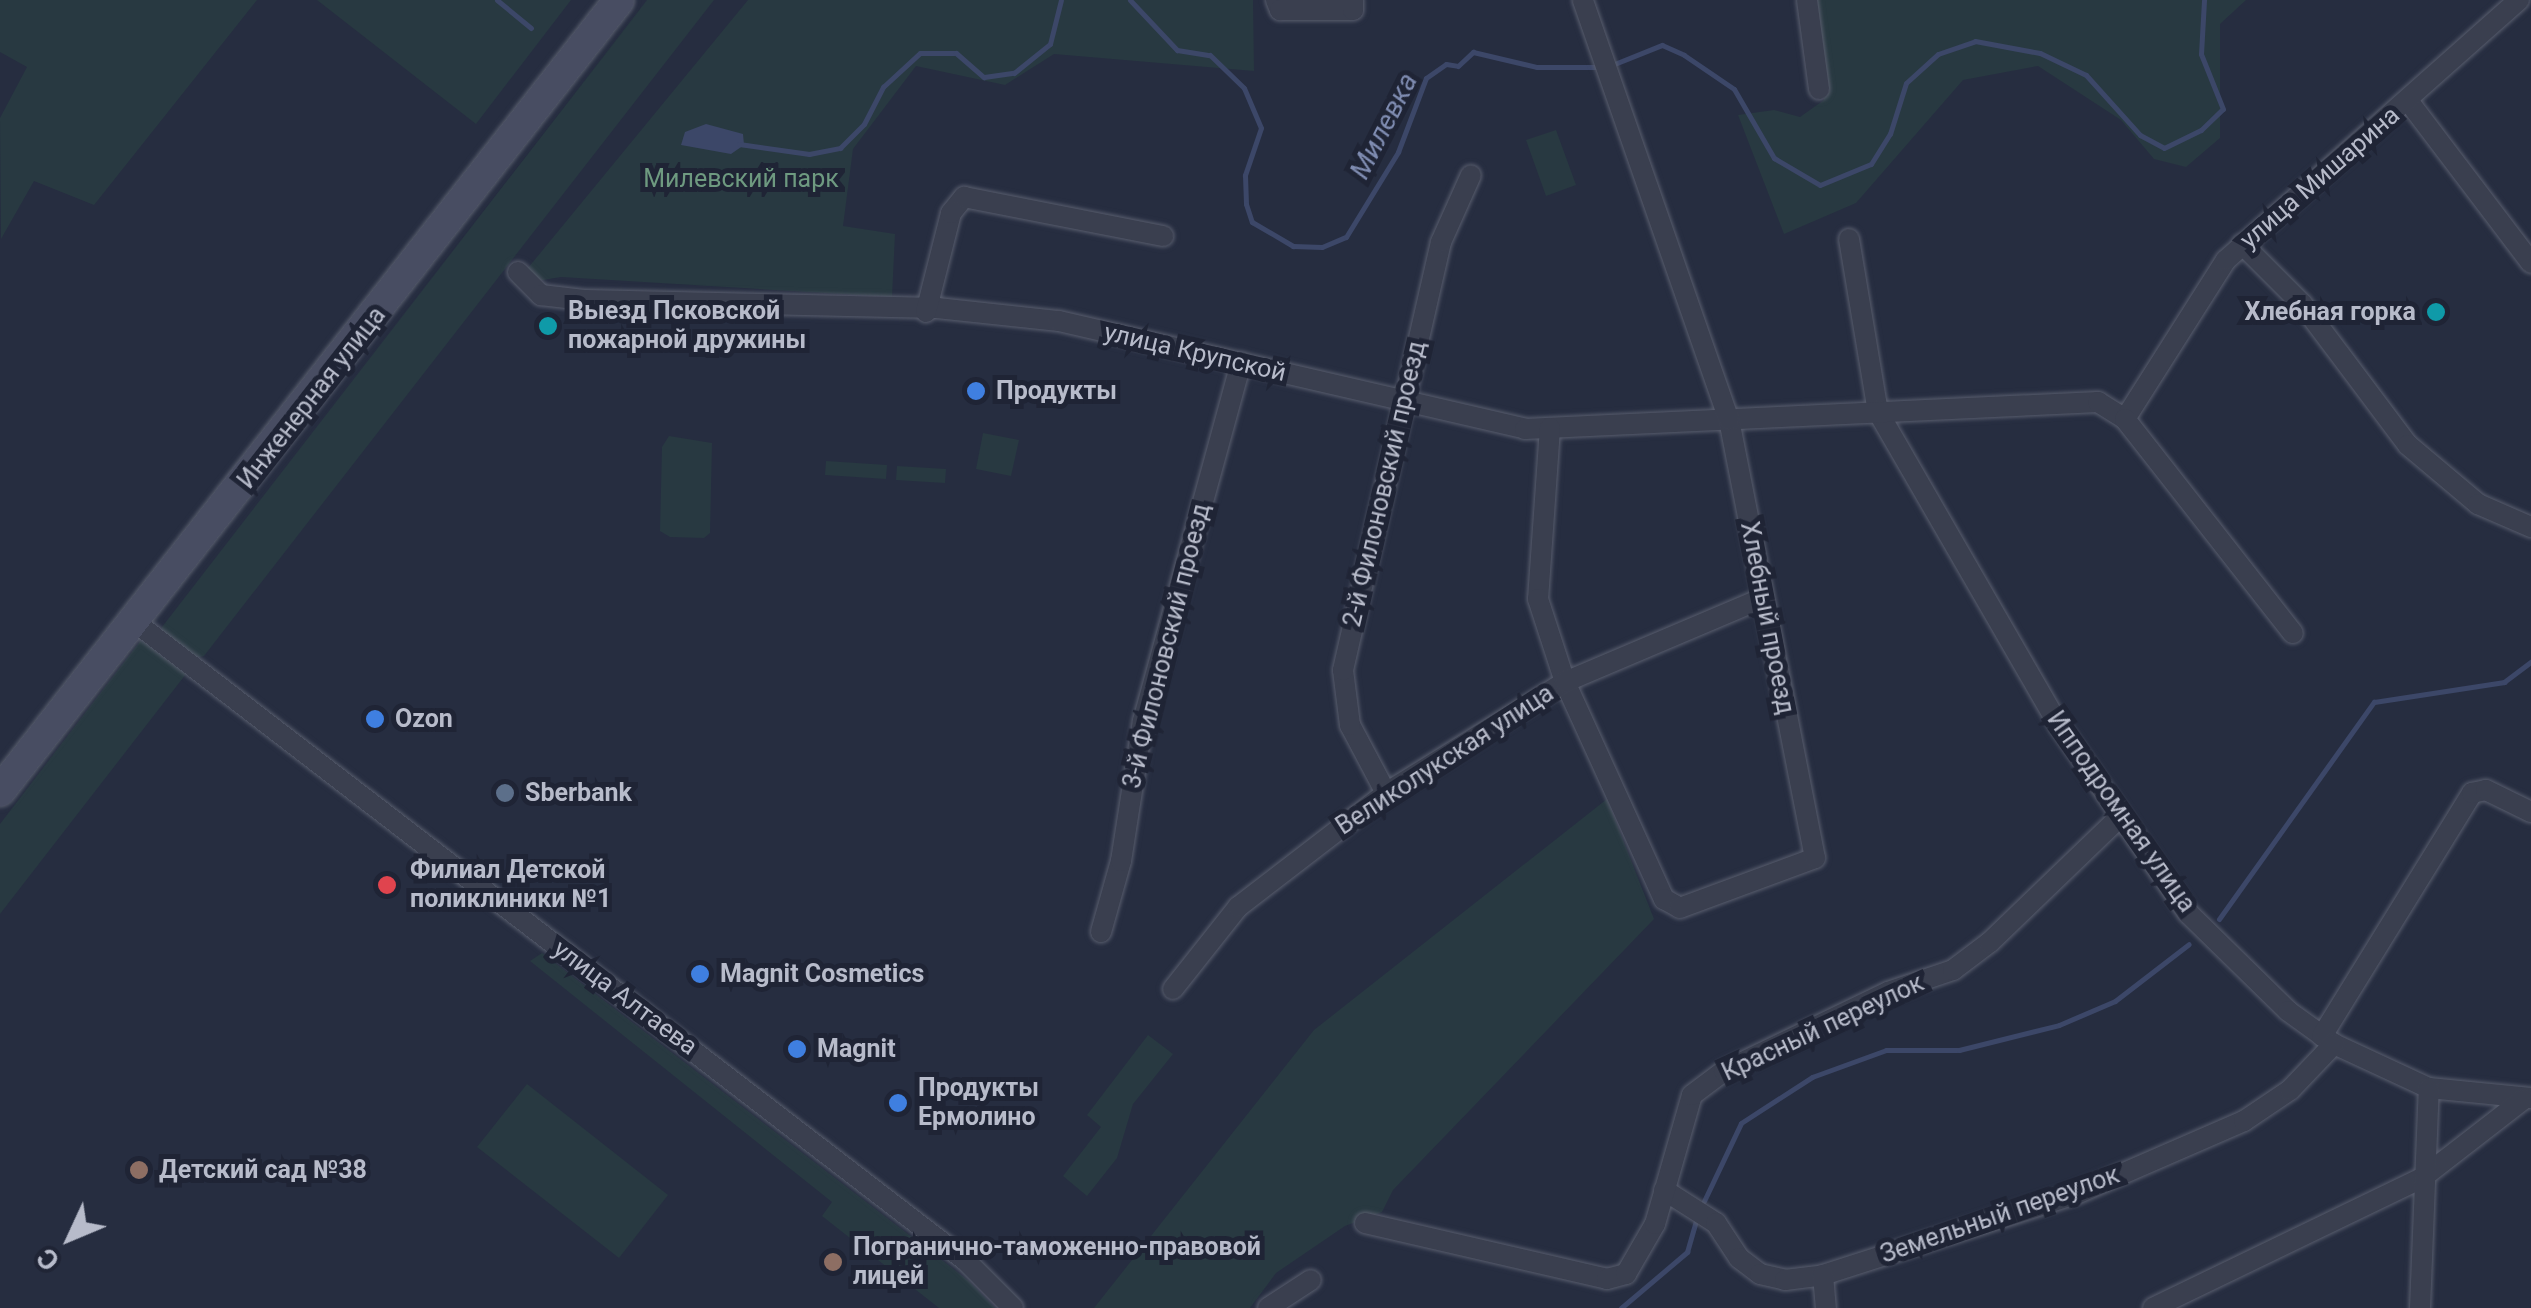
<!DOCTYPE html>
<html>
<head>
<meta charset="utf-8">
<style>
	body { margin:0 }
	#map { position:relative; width:2531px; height:1308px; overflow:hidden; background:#262d40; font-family:Roboto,sans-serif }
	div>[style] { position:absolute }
	.green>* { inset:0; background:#283941 }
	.water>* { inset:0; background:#3c4768 }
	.stream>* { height:5px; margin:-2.5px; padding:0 2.5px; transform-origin:2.5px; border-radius:2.5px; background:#3c4768 }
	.roads { filter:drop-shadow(0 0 2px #585d6d) drop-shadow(0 0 2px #585d6d) }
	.street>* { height:20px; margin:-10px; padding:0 10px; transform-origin:10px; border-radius:10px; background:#3a3f4f }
	.secondary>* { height:30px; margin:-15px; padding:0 15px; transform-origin:15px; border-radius:15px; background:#484d62 }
	.dots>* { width:28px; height:28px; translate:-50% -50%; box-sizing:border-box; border:5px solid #1f2435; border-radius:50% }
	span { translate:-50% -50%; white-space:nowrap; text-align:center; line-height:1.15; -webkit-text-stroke:10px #1f2435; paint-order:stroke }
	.street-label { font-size:25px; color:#b7bbca }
	.park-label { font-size:25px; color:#6e9a80 }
	.poi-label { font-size:25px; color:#b7bbca; font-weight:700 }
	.left { translate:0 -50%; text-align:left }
	.right { translate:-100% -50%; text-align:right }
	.water-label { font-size:28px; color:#7f8cb1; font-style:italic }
	.north { position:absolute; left:20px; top:1188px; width:100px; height:100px; -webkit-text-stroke:8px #1f2435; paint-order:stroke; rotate:226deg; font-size:28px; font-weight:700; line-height:40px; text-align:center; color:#b7bbca }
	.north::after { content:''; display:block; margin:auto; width:35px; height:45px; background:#b7bbca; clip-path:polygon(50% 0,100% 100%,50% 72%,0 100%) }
</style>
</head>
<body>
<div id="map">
	<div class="green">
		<div style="clip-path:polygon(0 0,257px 0,94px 205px,34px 181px,1px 239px,0 118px,27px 67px,0 52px)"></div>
		<div style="clip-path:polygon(317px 0,571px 0,476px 124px)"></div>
		<div style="clip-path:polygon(647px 0,714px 0,204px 656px,186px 660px,161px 639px,162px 627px)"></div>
		<div style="clip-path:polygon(748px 0,1253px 0,1254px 71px,1054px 54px,1005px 85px,916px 66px,853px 149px,843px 226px,895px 234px,892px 297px,561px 277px,514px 285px)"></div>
		<div style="clip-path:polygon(1812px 0,2246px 0,2220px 24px,2220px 138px,2186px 167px,2154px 159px,2121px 120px,2038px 66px,1963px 80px,1856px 203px,1784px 234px,1738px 115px,1774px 110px,1800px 117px,1824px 100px)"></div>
		<div style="clip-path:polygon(1556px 130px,1576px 185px,1546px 196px,1526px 140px)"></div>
		<div style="clip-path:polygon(983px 433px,1019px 440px,1011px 476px,976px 469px)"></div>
		<div style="clip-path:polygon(669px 436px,712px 443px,710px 533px,704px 538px,670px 537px,660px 531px,662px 447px)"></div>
		<div style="clip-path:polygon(826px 461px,887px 465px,886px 479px,825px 475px)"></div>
		<div style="clip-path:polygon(897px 466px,946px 469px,945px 483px,896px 480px)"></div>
		<div style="clip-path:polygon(141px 640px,186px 674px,0 914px,0 824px)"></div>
		<div style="clip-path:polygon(1607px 799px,1654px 919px,1393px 1190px,1382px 1212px,1345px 1226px,1276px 1273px,1250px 1308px,1094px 1308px,1314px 1030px)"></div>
		<div style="clip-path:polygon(542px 953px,969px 1281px,995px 1308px,939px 1308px,822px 1216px,832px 1202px,530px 961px)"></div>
		<div style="clip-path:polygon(1148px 1035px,1173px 1054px,1133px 1104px,1117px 1158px,1087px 1196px,1063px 1176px,1101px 1127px,1087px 1115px)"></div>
		<div style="clip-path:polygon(527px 1084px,668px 1195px,619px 1258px,477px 1147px)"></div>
	</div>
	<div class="water">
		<div style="clip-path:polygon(706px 124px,743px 134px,744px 145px,731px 154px,681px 145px,685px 132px)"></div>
	</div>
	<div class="stream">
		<div style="left:497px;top:0;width:44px;rotate:39.5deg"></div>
		<div style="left:1130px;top:0;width:69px;rotate:46.8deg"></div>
		<div style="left:1177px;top:50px;width:33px;rotate:9deg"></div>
		<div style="left:1210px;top:55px;width:47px;rotate:44.1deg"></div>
		<div style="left:1244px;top:88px;width:43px;rotate:67deg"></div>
		<div style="left:1261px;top:128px;width:50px;rotate:108.8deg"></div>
		<div style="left:1245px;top:175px;width:29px;rotate:88deg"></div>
		<div style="left:1246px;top:204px;width:19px;rotate:72deg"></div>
		<div style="left:1252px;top:222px;width:48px;rotate:30.3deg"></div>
		<div style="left:1293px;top:246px;width:29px;rotate:2deg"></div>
		<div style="left:1322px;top:247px;width:26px;rotate:-23deg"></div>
		<div style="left:1346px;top:237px;width:100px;rotate:-58.5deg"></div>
		<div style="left:1398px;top:152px;width:79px;rotate:-69.3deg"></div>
		<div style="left:1426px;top:78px;width:24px;rotate:-35deg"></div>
		<div style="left:1446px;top:64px;width:12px;rotate:9deg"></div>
		<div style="left:1458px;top:66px;width:21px;rotate:-43deg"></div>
		<div style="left:1473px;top:52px;width:66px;rotate:13.2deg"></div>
		<div style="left:1537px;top:67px;width:64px"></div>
		<div style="left:1612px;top:65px;width:54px;rotate:-21.8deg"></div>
		<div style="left:1662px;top:45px;width:24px;rotate:24deg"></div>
		<div style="left:1684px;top:55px;width:60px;rotate:34.2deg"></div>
		<div style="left:1734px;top:89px;width:80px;rotate:59.9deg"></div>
		<div style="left:1774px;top:158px;width:53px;rotate:30.4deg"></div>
		<div style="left:1820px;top:185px;width:55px;rotate:-22.4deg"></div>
		<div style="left:1871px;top:164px;width:36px;rotate:-58deg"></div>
		<div style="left:1890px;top:134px;width:53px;rotate:-72.6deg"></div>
		<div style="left:1906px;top:83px;width:43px;rotate:-42.2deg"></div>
		<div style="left:1938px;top:54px;width:39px;rotate:-19deg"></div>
		<div style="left:1975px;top:41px;width:66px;rotate:10.5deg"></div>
		<div style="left:2040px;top:53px;width:51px;rotate:25.6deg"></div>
		<div style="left:2086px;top:75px;width:81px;rotate:48deg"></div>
		<div style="left:2140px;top:135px;width:27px;rotate:28deg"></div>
		<div style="left:2164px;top:148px;width:41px;rotate:-25.9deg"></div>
		<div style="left:2201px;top:130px;width:30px;rotate:-44deg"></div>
		<div style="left:2223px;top:109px;width:59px;rotate:-111.8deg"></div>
		<div style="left:2201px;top:54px;width:54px;rotate:-86.8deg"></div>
		<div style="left:739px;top:144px;width:71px;rotate:8.1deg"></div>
		<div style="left:809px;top:154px;width:32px;rotate:-11deg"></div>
		<div style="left:840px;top:148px;width:34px;rotate:-45deg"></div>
		<div style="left:864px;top:124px;width:42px;rotate:-62.8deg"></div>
		<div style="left:883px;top:87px;width:50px;rotate:-42.6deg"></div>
		<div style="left:920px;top:53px;width:36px"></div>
		<div style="left:956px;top:53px;width:37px;rotate:41deg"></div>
		<div style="left:984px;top:77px;width:30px;rotate:-8deg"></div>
		<div style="left:1014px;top:73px;width:46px;rotate:-38.9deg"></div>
		<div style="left:1050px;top:44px;width:45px;rotate:-76deg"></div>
		<div style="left:2219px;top:919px;width:267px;rotate:-54.5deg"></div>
		<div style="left:2374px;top:702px;width:132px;rotate:-8.7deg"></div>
		<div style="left:2504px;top:682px;width:34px;rotate:-37deg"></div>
		<div style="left:1704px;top:1201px;width:86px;rotate:-64.6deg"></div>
		<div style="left:1741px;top:1123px;width:85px;rotate:-32.9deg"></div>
		<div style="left:1812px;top:1077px;width:79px;rotate:-20deg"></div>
		<div style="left:1886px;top:1050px;width:73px"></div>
		<div style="left:1959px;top:1050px;width:103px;rotate:-14deg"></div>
		<div style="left:2059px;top:1025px;width:61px;rotate:-23.2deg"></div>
		<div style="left:2115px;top:1001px;width:93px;rotate:-37.6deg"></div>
		<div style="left:1621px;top:1308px;width:87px;rotate:-40.3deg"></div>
		<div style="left:1687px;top:1252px;width:33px;rotate:-74deg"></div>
	</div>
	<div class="roads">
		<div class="street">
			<div style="left:1276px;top:0;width:11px;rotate:68deg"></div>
			<div style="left:1280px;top:10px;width:73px"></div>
			<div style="left:1353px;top:10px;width:10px;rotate:-90deg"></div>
			<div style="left:1807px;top:0;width:90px;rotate:82.3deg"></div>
			<div style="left:2409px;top:102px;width:202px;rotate:52.8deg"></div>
			<div style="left:1849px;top:239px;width:175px;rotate:80.5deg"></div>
			<div style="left:1878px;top:412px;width:364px;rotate:60deg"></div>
			<div style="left:2060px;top:727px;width:226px;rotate:55.5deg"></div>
			<div style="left:2188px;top:913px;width:140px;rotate:44.4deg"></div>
			<div style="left:2288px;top:1011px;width:57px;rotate:35.7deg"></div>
			<div style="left:2334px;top:1044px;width:105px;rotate:24.9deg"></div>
			<div style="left:2429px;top:1088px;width:102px;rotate:5.6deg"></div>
			<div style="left:2242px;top:244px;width:85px;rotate:45deg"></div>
			<div style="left:2302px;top:304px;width:176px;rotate:53.1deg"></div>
			<div style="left:2408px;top:445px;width:92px;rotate:40.1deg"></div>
			<div style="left:2478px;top:504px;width:58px;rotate:23.5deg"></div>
			<div style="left:518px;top:272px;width:33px;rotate:45deg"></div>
			<div style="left:541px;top:295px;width:43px;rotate:6.6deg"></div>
			<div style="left:584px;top:300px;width:353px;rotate:1.3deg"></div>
			<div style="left:937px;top:308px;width:123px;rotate:6.1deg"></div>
			<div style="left:1059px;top:321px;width:478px;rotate:13deg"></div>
			<div style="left:1525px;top:429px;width:574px;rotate:-2.7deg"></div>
			<div style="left:2098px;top:402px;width:32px;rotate:32deg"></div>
			<div style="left:2125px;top:419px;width:188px;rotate:-57.6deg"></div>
			<div style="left:2226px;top:260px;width:392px;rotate:-41.6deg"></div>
			<div style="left:926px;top:312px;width:102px;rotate:-75.8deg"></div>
			<div style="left:951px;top:213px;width:21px;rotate:-51deg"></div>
			<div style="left:964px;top:197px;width:203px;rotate:11.1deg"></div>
			<div style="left:2125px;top:419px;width:272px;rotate:51.9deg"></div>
			<div style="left:1550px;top:428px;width:171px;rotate:94deg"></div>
			<div style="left:1538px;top:599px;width:87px;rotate:72deg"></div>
			<div style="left:1565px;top:682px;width:239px;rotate:65.5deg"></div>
			<div style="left:1664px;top:899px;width:18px;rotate:29deg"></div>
			<div style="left:1680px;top:908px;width:144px;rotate:-20.3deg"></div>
			<div style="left:1815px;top:858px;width:446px;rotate:-101.1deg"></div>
			<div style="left:1729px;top:420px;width:445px;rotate:-109.2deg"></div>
			<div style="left:135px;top:622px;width:1047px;rotate:37.55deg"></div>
			<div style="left:965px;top:1260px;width:68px;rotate:45deg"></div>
			<div style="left:1386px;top:793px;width:77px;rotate:-117.9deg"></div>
			<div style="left:1350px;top:725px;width:55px;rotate:-97.3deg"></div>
			<div style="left:1343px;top:670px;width:439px;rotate:-77.1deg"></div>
			<div style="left:1441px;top:242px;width:73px;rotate:-65.9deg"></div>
			<div style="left:1101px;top:932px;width:74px;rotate:-74.3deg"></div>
			<div style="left:1121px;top:861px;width:142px;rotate:-81.1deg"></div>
			<div style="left:1143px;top:721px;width:372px;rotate:-74.7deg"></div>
			<div style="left:1173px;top:989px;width:105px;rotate:-51.6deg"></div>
			<div style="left:1238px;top:907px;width:187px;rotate:-37.6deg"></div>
			<div style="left:1386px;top:793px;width:211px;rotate:-31.8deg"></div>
			<div style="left:1565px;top:682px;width:215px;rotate:-23deg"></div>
			<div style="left:2322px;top:1036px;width:286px;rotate:-58.3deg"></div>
			<div style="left:2472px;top:793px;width:14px;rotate:-12deg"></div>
			<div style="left:2486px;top:790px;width:50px;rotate:26.1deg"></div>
			<div style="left:1664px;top:1190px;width:62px;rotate:32.4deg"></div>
			<div style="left:1716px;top:1223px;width:42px;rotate:56.7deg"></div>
			<div style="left:1739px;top:1258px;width:26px;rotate:37deg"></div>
			<div style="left:1760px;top:1274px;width:26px;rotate:13deg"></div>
			<div style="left:1785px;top:1280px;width:38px;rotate:-7deg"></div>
			<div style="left:1823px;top:1275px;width:266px;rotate:-17.8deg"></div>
			<div style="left:2076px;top:1194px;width:183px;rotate:-23.5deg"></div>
			<div style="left:2244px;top:1121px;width:55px;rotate:-34deg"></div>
			<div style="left:2290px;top:1090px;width:64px;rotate:-46.3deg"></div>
			<div style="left:1365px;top:1223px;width:248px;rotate:13deg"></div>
			<div style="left:1607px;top:1279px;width:20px;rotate:-15deg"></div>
			<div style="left:1626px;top:1274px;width:58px;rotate:-59.9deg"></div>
			<div style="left:1655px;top:1224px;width:134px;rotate:-74deg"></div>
			<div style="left:1692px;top:1095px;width:40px;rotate:-37deg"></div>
			<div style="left:1724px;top:1071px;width:182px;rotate:-25.7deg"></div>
			<div style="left:1888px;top:992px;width:69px;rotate:-18.7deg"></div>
			<div style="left:1953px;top:970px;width:46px;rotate:-37.1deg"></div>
			<div style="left:1990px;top:942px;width:180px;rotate:-43.9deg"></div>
			<div style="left:1823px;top:1275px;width:33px;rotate:85deg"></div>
			<div style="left:1268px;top:1308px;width:51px;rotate:-33.1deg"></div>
			<div style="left:2153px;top:1308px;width:299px;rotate:-25.8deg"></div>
			<div style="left:2422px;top:1178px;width:129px;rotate:-37.8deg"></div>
			<div style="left:2420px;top:1308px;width:220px;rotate:-87.7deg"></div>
		</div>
		<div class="secondary">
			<div style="left:0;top:791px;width:1004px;rotate:-51.95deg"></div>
		</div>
	</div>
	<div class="dots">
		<div style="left:2436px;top:312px;background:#0f9aa8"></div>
		<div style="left:548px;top:326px;background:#0f9aa8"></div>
		<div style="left:976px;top:391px;background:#3f7fe0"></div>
		<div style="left:375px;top:719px;background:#3f7fe0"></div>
		<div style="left:505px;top:793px;background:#5c6f8a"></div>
		<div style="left:387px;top:885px;background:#e0444e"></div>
		<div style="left:700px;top:974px;background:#3f7fe0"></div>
		<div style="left:797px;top:1049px;background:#3f7fe0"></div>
		<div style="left:898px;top:1103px;background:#3f7fe0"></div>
		<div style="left:139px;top:1170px;background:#8d6e63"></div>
		<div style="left:833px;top:1262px;background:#8d6e63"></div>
	</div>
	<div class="street-label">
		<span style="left:2320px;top:178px;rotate:-41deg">улица Мишарина</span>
		<span style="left:1195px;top:353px;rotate:13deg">улица Крупской</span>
		<span style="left:312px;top:398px;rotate:-52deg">Инженерная улица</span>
		<span style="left:1385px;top:484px;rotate:-77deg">2-й Филоновский проезд</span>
		<span style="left:1767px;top:618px;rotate:79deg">Хлебный проезд</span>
		<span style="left:1167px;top:646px;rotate:-76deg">3-й Филоновский проезд</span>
		<span style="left:1445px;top:760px;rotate:-33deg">Великолукская улица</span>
		<span style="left:2121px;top:812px;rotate:55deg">Ипподромная улица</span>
		<span style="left:625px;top:998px;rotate:37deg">улица Алтаева</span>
		<span style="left:1823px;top:1028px;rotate:-25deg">Красный переулок</span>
		<span style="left:2000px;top:1215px;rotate:-19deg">Земельный переулок</span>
	</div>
	<div class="park-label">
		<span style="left:741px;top:179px">Милевский парк</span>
	</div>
	<div class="poi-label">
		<span class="left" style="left:568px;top:326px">Выезд Псковской<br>пожарной дружины</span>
		<span class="right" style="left:2416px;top:312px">Хлебная горка</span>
		<span class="left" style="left:996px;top:391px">Продукты</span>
		<span class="left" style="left:395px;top:719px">Ozon</span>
		<span class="left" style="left:525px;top:793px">Sberbank</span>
		<span class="left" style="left:410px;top:885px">Филиал Детской<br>поликлиники №1</span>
		<span class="left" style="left:720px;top:974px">Magnit Cosmetics</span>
		<span class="left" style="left:817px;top:1049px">Magnit</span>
		<span class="left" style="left:918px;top:1103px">Продукты<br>Ермолино</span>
		<span class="left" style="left:159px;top:1170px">Детский сад №38</span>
		<span class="left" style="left:853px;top:1262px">Погранично-таможенно-правовой<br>лицей</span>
	</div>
	<div class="water-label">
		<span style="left:1384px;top:126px;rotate:-63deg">Милевка</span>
	</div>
	<div class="north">С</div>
</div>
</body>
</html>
